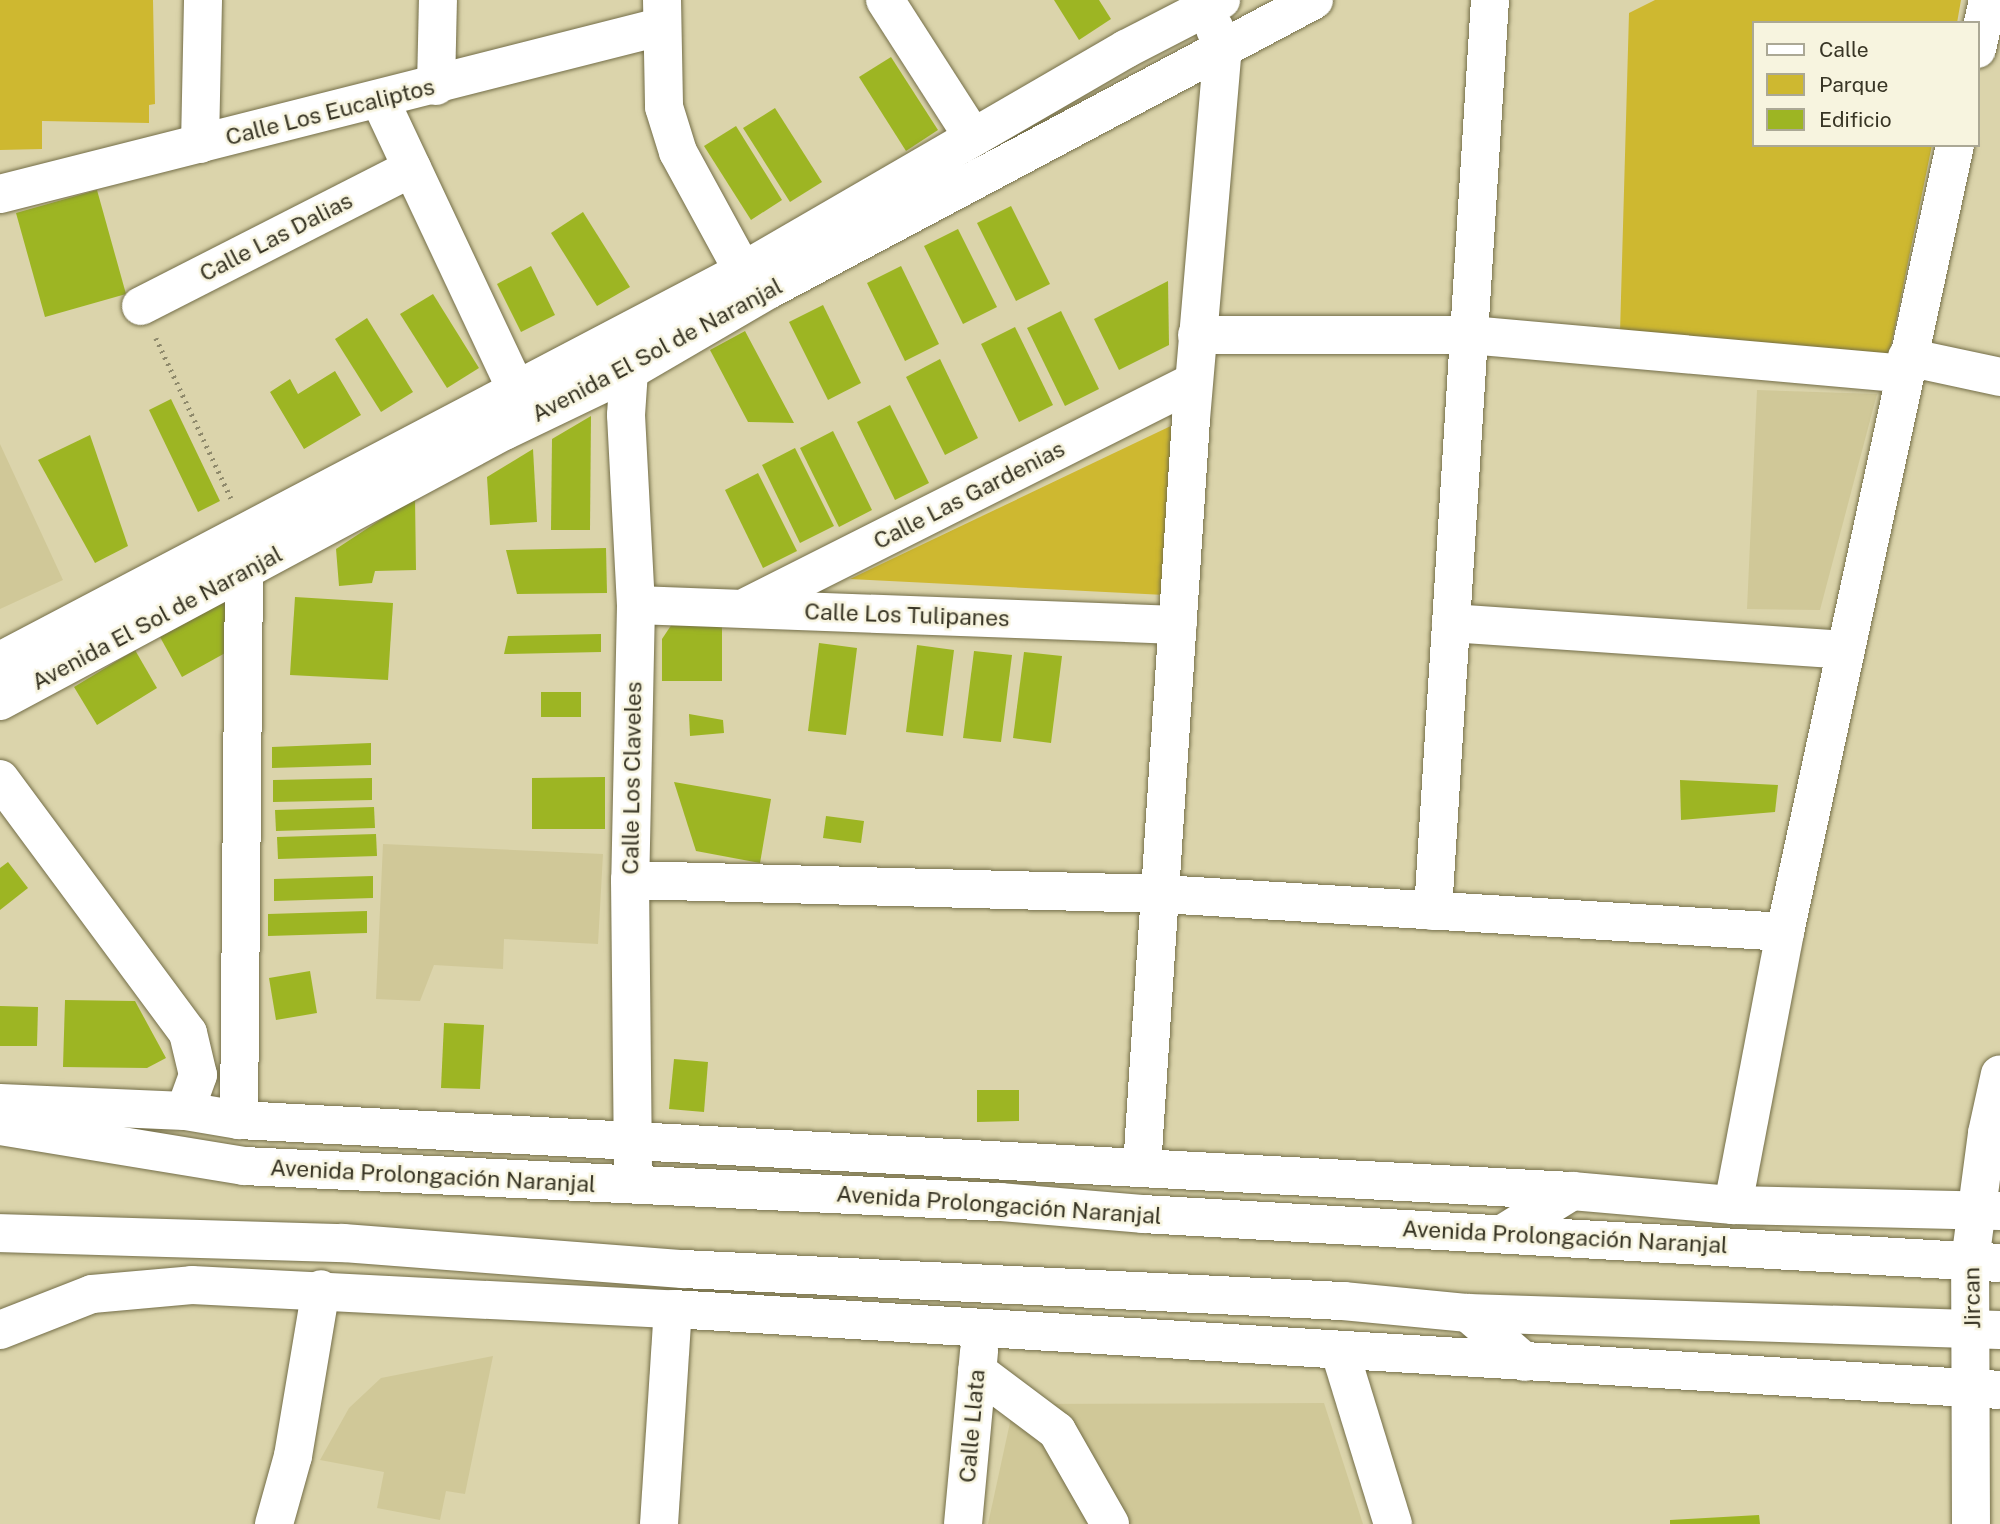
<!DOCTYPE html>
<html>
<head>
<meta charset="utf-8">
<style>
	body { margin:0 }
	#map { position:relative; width:2000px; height:1524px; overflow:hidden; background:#dbd4ab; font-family:"Public Sans",sans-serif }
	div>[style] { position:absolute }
	.built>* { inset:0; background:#d0c898 }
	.green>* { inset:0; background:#ceb830 }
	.building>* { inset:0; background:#9db523 }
	.path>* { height:4.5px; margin-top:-2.25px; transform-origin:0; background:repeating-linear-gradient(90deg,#8f8a6c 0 2px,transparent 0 7px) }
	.roads { filter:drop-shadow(0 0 2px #746e48) drop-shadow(0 0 2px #746e48) }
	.minor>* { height:38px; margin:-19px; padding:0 19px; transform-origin:19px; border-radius:19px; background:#fff }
	.major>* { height:38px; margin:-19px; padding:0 19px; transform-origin:19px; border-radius:19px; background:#fff }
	span { translate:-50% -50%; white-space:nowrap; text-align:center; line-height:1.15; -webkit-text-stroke:5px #f7f4df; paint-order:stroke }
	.street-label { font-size:23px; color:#383525 }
	.legend { position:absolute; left:1752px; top:21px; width:228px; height:126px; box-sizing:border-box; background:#f7f4df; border:2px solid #aba895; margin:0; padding:9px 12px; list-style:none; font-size:21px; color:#383525 }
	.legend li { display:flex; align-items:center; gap:14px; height:35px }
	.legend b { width:35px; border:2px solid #aba895 }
</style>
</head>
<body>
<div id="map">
	<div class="built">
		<div style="clip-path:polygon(1757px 390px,1877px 394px,1820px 610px,1747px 609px)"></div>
		<div style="clip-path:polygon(0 444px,63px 580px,0 609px)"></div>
		<div style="clip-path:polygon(383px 844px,603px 854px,598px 944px,504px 939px,503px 969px,434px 965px,420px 1001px,376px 999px)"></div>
		<div style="clip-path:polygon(493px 1356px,465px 1494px,446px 1491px,440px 1520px,377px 1508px,384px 1472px,320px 1460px,349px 1408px,381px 1378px)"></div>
		<div style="clip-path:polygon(1324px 1403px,1363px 1524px,988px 1524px,1014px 1404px)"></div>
	</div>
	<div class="green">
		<div style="clip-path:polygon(0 0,153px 0,155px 104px,149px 105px,149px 123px,42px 121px,42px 149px,0 150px)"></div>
		<div style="clip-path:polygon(1655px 0,1961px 0,1957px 23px,1753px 23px,1753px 145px,1932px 145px,1889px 355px,1620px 333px,1629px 13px)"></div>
		<div style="clip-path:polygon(1175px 424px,1165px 595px,850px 579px)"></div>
	</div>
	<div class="building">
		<div style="clip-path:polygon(1054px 0,1099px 0,1111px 19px,1079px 40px)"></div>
		<div style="clip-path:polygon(891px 57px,938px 130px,906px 151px,859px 77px)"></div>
		<div style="clip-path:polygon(775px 108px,822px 182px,790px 202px,743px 128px)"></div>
		<div style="clip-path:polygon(736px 126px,782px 200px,751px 220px,704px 146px)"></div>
		<div style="clip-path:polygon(97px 190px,126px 294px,45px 317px,16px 213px)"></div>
		<div style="clip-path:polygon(1011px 206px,1050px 284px,1016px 301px,977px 223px)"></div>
		<div style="clip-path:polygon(583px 212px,630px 287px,597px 306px,551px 233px)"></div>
		<div style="clip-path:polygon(958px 229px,997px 307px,963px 324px,924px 246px)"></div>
		<div style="clip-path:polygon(531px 266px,555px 315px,521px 332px,497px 284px)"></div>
		<div style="clip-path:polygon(901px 266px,939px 344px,905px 361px,867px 283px)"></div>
		<div style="clip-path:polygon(1168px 281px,1169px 345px,1119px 370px,1094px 319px)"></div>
		<div style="clip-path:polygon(433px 294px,479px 368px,447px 388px,400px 314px)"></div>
		<div style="clip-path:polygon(823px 305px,861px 383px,828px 400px,789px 322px)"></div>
		<div style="clip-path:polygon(1061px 311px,1099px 389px,1065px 406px,1027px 328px)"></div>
		<div style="clip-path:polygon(367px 318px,413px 392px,381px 412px,335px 339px)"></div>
		<div style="clip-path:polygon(1015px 327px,1053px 405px,1019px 422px,981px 344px)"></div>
		<div style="clip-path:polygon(745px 331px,794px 423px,748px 422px,710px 350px)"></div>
		<div style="clip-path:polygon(940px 359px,978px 438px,945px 455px,906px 377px)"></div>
		<div style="clip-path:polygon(335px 371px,361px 415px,304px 449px,270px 392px,290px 379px,298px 394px)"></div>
		<div style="clip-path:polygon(171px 399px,220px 501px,198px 512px,149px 410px)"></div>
		<div style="clip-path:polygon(890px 405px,929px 483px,895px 500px,857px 422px)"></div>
		<div style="clip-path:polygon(591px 416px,590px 530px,551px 530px,552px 439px)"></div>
		<div style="clip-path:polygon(833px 431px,872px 510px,839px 527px,800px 448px)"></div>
		<div style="clip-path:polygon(90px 435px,128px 546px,95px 563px,38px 460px)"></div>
		<div style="clip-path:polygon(795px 448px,834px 526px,800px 543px,762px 465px)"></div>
		<div style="clip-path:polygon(533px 449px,537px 522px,490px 525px,487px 477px)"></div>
		<div style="clip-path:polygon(758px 473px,797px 551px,763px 568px,725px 490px)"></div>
		<div style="clip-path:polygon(415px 497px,416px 570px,375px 571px,372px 583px,339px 586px,336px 549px)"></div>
		<div style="clip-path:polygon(606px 548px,607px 593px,517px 594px,506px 550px)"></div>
		<div style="clip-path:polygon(295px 597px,393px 603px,388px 680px,290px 675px)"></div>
		<div style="clip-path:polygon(225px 601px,236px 647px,182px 677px,160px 637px)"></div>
		<div style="clip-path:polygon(672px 624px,722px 624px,722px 681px,662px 681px,662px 639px)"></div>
		<div style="clip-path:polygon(601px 634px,601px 652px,504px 654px,508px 636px)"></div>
		<div style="clip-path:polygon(819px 643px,857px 648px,846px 735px,808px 731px)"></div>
		<div style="clip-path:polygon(917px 645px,954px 650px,943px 736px,906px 732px)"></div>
		<div style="clip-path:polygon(135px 650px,157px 688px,97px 725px,74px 687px)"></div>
		<div style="clip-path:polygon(974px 651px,1012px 655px,1001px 742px,963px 738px)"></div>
		<div style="clip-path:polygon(1024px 652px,1062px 656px,1051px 743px,1013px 738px)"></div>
		<div style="clip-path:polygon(541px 692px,581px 692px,581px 717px,541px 717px)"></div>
		<div style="clip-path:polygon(689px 714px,723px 720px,724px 733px,690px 736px)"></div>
		<div style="clip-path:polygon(371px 743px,371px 765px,272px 768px,272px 747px)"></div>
		<div style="clip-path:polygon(605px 777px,605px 829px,532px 829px,532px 778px)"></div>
		<div style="clip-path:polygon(372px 778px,372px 800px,273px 802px,273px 780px)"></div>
		<div style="clip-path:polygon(1680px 780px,1778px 785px,1775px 812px,1681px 820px)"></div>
		<div style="clip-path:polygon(674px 782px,771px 799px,760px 863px,696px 851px)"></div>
		<div style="clip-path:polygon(374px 807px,375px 828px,276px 831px,275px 810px)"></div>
		<div style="clip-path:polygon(826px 816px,864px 821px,861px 843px,823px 838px)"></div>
		<div style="clip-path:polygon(376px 834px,377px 856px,278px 859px,277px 837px)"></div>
		<div style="clip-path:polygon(8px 862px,28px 888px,0 910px,0 868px)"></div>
		<div style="clip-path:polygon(373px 876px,373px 898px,274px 901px,274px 879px)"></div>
		<div style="clip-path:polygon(367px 911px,367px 933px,268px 936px,268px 914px)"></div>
		<div style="clip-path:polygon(310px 971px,317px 1013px,276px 1020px,269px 978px)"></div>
		<div style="clip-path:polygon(65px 1000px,135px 1001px,166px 1058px,147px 1068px,63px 1067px)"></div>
		<div style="clip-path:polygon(0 1006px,38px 1007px,37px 1046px,0 1046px)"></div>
		<div style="clip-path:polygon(444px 1023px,484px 1025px,480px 1089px,441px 1088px)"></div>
		<div style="clip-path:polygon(674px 1059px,708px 1062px,704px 1112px,669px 1109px)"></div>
		<div style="clip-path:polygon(977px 1090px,1019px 1090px,1019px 1121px,977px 1122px)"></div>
		<div style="clip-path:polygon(1759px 1515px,1760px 1524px,1670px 1524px,1670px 1520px)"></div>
	</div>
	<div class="path">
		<div style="left:156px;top:338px;width:177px;rotate:64.9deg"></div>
	</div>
	<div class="roads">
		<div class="minor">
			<div style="left:662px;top:0;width:107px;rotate:88.9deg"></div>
			<div style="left:664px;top:107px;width:47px;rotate:72.7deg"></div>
			<div style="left:678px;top:152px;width:136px;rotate:61.4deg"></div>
			<div style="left:885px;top:0;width:163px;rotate:57.3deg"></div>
			<div style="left:1977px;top:49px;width:50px;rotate:-77.3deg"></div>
			<div style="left:436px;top:86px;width:86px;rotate:-88.7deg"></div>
			<div style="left:380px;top:100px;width:322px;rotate:64.8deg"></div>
			<div style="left:200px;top:144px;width:144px;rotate:-88.8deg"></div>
			<div style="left:0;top:194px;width:681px;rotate:-14.2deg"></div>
			<div style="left:141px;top:306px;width:304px;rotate:-27deg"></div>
			<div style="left:1197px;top:335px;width:273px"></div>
			<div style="left:1470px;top:335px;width:435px;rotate:5.1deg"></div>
			<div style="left:1907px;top:357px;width:95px;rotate:12.1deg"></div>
			<div style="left:629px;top:371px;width:44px;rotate:93.9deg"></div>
			<div style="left:626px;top:415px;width:190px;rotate:87deg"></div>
			<div style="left:636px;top:605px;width:275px;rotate:91.2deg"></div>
			<div style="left:630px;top:880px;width:286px;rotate:89.4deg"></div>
			<div style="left:636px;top:605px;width:542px;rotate:2.11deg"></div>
			<div style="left:748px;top:606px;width:498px;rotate:-26.7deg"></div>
			<div style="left:1451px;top:623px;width:394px;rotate:3.9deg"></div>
			<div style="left:0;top:661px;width:839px;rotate:-27.69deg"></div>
			<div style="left:743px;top:271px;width:443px;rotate:-30.1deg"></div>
			<div style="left:1126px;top:49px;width:107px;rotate:-27.3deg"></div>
			<div style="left:0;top:701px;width:572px;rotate:-28.18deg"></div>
			<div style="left:504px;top:431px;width:139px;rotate:-25.6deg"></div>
			<div style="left:629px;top:371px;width:163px;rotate:-30.2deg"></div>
			<div style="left:770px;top:289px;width:616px;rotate:-27.98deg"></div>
			<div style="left:0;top:779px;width:316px;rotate:53.5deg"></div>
			<div style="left:188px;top:1033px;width:43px;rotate:76.6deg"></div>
			<div style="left:198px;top:1075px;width:38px;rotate:110deg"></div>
			<div style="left:630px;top:880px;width:532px;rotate:1.51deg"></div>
			<div style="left:1162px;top:894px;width:624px;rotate:3.49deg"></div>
			<div style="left:1433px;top:911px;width:913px;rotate:-86.42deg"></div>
			<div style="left:0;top:1103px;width:185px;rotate:2.5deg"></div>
			<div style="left:185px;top:1111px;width:55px;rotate:9.5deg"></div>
			<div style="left:239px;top:1120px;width:1335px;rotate:3.05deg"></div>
			<div style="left:1572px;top:1191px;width:162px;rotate:5deg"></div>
			<div style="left:1733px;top:1205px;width:267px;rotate:1.3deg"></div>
			<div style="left:239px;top:1120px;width:547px;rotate:-89.48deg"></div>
			<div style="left:1142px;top:1167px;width:750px;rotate:-86.25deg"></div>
			<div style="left:1191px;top:419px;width:372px;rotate:-85.1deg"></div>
			<div style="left:1223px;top:48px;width:21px;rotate:-113deg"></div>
			<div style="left:1733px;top:1205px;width:278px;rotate:-79.2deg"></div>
			<div style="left:1785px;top:932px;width:805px;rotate:-77.81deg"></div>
			<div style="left:0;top:1330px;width:99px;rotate:-21.4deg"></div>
			<div style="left:92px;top:1294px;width:100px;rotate:-5.1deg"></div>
			<div style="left:192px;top:1285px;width:482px;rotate:2.9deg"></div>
			<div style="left:673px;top:1309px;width:1329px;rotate:3.49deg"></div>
			<div style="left:1340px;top:1352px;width:180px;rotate:72.9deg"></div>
			<div style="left:977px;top:1371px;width:100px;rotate:36.9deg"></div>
			<div style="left:1057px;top:1431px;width:107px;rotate:60.3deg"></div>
			<div style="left:274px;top:1524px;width:71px;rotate:-74.4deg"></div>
			<div style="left:293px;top:1456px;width:169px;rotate:-80.5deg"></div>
			<div style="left:659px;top:1524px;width:215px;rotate:-86.3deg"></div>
			<div style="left:963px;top:1524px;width:174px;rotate:-84.7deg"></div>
			<div style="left:1971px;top:1524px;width:263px;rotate:-90.2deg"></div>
			<div style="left:1970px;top:1261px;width:129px;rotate:-82.4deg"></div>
			<div style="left:1987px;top:1133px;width:60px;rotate:-77.6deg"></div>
		</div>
		<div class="major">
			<div style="left:0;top:1126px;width:247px;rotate:9.3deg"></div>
			<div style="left:244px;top:1166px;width:757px;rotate:2.73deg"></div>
			<div style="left:1000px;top:1202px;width:144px;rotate:4.8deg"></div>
			<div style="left:1143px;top:1214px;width:858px;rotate:3.27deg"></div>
			<div style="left:0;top:1233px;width:343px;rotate:1.7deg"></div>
			<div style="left:343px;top:1243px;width:341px;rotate:4.4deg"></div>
			<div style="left:683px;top:1269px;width:661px;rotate:2.78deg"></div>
			<div style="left:1343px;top:1301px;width:126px;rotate:5.5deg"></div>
			<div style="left:1468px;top:1313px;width:532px;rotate:1.83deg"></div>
			<div style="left:1504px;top:1233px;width:80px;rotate:-31.7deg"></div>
			<div style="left:1468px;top:1313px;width:75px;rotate:40.7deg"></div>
		</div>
	</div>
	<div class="street-label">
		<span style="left:330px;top:112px;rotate:-14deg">Calle Los Eucaliptos</span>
		<span style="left:276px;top:237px;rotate:-27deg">Calle Las Dalias</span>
		<span style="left:657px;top:350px;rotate:-28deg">Avenida El Sol de Naranjal</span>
		<span style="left:969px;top:495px;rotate:-27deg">Calle Las Gardenias</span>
		<span style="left:907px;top:615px;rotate:2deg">Calle Los Tulipanes</span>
		<span style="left:157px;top:618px;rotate:-28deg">Avenida El Sol de Naranjal</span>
		<span style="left:632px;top:778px;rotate:-89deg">Calle Los Claveles</span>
		<span style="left:433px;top:1176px;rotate:3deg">Avenida Prolongación Naranjal</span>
		<span style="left:999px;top:1205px;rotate:4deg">Avenida Prolongación Naranjal</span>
		<span style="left:1565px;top:1237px;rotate:3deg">Avenida Prolongación Naranjal</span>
		<span style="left:1972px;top:1298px;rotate:-91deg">Jircan</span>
		<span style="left:972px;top:1426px;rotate:-85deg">Calle Llata</span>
	</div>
	<ul class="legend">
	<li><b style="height:9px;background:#fff"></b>Calle</li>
	<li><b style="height:19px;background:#ceb830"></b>Parque</li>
	<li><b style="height:19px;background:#9db523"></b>Edificio</li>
	</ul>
</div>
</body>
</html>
